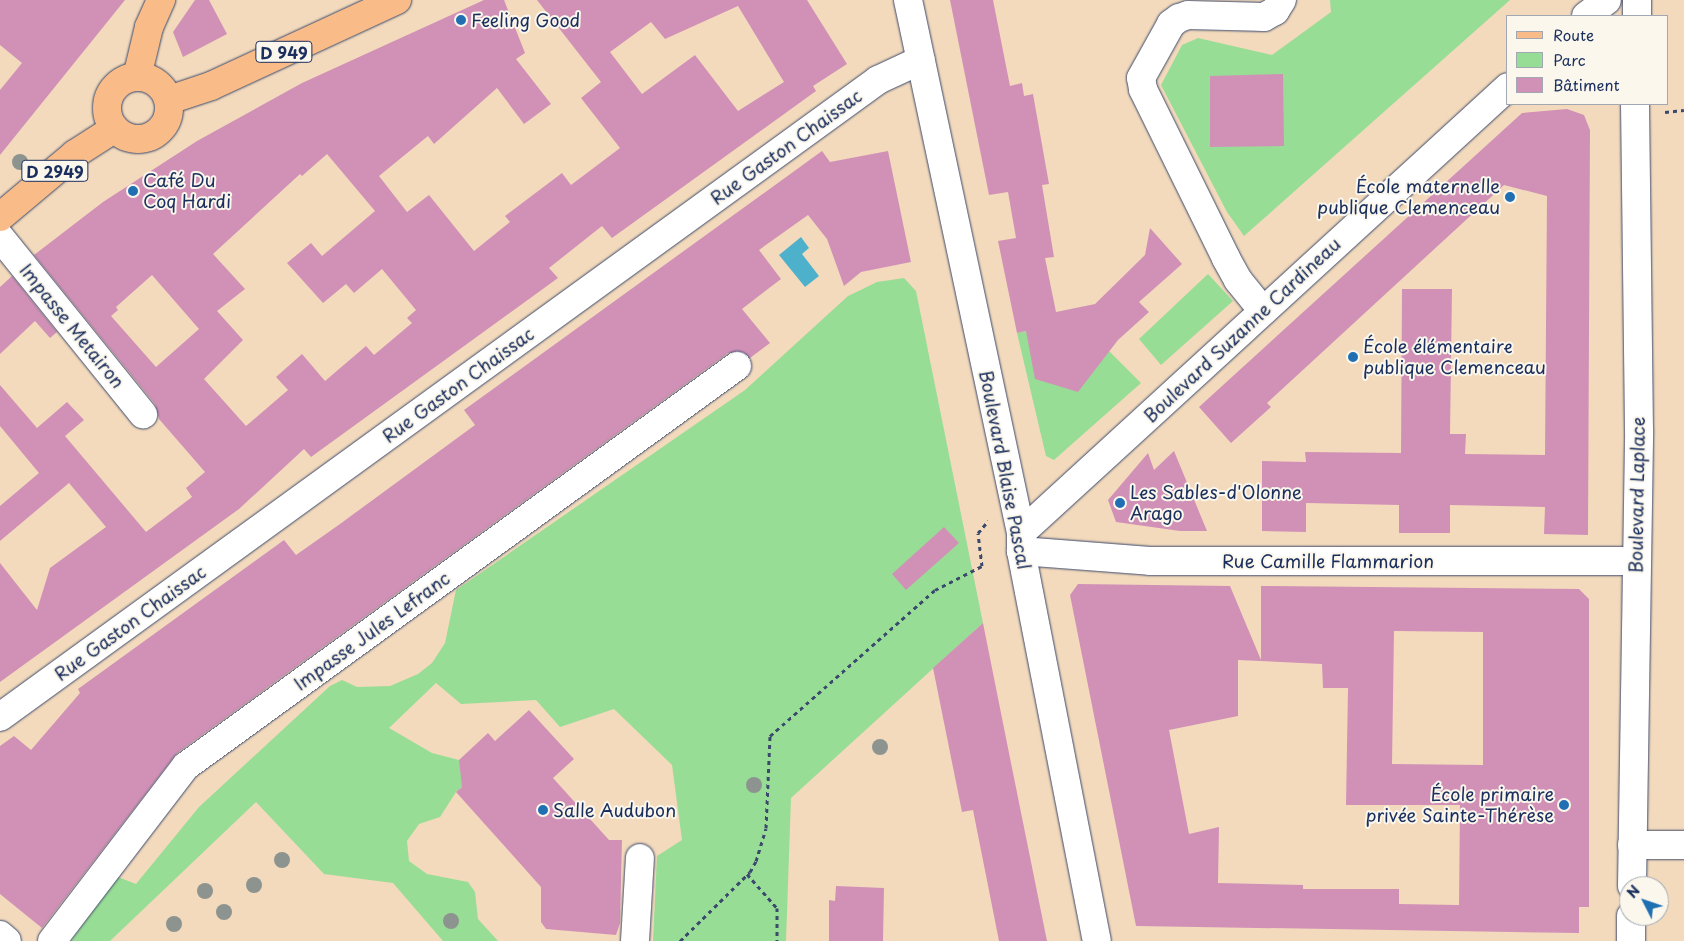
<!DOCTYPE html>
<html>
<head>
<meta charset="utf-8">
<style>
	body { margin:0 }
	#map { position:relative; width:1684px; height:941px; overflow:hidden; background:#f3dabc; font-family:"Playpen Sans",sans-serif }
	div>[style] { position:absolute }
	.green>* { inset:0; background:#98dd95 }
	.water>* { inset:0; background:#4db1cc }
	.building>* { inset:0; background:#d191b7 }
	.path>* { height:3px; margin-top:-1.5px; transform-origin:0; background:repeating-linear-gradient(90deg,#3b496c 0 4px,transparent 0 8px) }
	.roads { filter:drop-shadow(0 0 1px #3b496c) drop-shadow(0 0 1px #3b496c) }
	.minor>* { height:28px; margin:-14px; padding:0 14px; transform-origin:14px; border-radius:14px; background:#fff }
	.major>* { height:28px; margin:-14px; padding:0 14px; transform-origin:14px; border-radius:14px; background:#f9bc89 }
	.major>.ring { margin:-14px; padding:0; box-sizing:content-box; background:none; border:28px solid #f9bc89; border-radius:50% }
	.trees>* { width:16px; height:16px; margin:-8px; border-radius:50%; background:#8d9490 }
	.dots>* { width:14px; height:14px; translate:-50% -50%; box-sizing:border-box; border:2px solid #fbf7ec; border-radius:50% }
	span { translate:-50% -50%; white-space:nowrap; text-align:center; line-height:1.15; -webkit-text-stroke:4px #fbf7ec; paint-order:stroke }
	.shield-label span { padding:1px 4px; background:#fbf7ec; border:1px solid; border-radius:4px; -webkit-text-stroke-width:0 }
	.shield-label { font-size:16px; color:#1b2f5e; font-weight:700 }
	.poi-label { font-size:18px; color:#1b2f5e }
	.left { translate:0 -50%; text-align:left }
	.right { translate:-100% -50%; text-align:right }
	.street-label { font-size:18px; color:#1b2f5e }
	.legend { position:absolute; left:1506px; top:15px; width:162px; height:90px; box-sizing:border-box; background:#fbf7ec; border:1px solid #a1a7b3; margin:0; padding:6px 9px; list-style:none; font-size:15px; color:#1b2f5e }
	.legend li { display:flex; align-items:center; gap:10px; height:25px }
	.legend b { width:25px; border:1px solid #a1a7b3 }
	.north { position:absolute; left:1619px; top:876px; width:50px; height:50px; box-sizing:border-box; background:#fbf7ec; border:1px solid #a1a7b3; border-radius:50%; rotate:311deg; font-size:14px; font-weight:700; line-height:20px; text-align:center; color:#1b2f5e }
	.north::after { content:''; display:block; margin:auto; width:18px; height:22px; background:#1f6fb2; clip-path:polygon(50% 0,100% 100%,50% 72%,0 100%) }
</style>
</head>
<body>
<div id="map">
	<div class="green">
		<div style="clip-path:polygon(1330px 0,1510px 0,1244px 236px,1227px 212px,1161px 85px,1182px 45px,1198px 38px,1272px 55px,1331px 12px)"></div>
		<div style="clip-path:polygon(1208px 274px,1233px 301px,1161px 365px,1139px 339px)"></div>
		<div style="clip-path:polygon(904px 278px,916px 291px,983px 623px,791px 798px,786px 941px,653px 941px,657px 856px,682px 840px,672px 765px,614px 709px,560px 727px,536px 700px,461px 704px,436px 683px,389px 728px,432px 753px,459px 760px,470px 780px,456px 792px,440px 817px,419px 824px,407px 841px,409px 861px,427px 874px,468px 882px,475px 892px,478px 919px,498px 941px,443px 941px,393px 883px,324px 874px,256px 802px,110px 941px,71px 941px,118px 877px,136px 884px,199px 807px,330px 686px,342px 680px,357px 687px,390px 686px,418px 674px,432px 663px,445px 643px,456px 590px,745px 390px,848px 296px,877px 282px)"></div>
		<div style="clip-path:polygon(1078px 320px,1141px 383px,1054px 460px,1046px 456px,1017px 333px)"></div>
	</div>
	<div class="water">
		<div style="clip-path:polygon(801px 237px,809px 248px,802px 254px,819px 276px,805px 287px,779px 255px)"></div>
	</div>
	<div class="building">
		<div style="clip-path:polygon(0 0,125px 0,0 155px,0 90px,22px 63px,0 45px)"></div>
		<div style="clip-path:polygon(195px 0,209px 0,227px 34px,183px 57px,173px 32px)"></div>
		<div style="clip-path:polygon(evenodd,484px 0,504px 0,525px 53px,516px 59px,551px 104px,524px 124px,497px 88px,434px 144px,428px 136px,379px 176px,407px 212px,429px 195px,474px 251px,510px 222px,505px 216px,562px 173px,571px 185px,620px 148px,581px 98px,601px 82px,537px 0,807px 0,847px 64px,813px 86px,816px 91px,612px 238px,602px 226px,549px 268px,558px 278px,311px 457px,304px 449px,239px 509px,0 682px,0 563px,37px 610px,50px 568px,106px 527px,69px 483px,0 541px,0 506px,39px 473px,0 426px,0 385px,37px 428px,67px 402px,84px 420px,65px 436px,146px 532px,192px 497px,186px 488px,205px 472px,159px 419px,155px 404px,34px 255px,103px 202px,197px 141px,302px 83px,484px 0,738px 6px,784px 82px,738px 111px,695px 55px,642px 94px,610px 52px,651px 22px,665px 39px,738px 6px,484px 0,327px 154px,375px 211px,322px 256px,311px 243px,287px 263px,323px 303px,346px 284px,354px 293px,382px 269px,416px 310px,407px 318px,412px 323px,374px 355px,366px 346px,325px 381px,302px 354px,276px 377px,288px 390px,246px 426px,204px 379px,243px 340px,217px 311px,245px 289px,213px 254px,300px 174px,302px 176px,327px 154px,484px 0,152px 275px,199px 329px,156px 367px,111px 316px,118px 310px,116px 307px,152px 275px)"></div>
		<div style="clip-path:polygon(950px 0,993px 0,1010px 86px,1022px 83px,1024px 96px,1033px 94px,1049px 184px,1042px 185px,1054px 257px,1045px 258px,1056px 312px,1095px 304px,1145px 255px,1150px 228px,1182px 264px,1139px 302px,1149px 312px,1118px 340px,1078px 392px,1035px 379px,1026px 331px,1017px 333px,998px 241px,1016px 238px,1008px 192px,989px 195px)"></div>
		<div style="clip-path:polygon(1283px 74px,1284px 146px,1210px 147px,1210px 76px)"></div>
		<div style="clip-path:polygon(1567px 109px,1584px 115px,1590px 130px,1588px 535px,1544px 534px,1545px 507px,1450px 505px,1450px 533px,1399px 533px,1399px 505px,1306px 503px,1306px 532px,1262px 531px,1262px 461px,1306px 462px,1305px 452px,1401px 453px,1402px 289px,1452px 289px,1450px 434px,1466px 434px,1465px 454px,1545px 455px,1547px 196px,1504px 185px,1267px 403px,1271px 407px,1231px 443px,1199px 407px,1522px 113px)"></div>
		<div style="clip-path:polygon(822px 151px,830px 162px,888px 151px,911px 262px,861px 272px,844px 286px,827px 239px,808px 215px,759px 250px,781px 279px,742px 309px,770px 343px,750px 358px,743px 352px,728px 353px,177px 753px,42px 928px,0 894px,0 746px,14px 736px,31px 750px,80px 693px,78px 689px,284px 540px,296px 555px,340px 524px,475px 425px,464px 410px)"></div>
		<div style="clip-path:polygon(12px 276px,57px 332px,50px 338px,35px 321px,0 354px,0 287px)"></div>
		<div style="clip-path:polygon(1174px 451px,1207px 531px,1180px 531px,1116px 522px,1108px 500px,1148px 453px,1154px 470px)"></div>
		<div style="clip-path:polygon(944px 527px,959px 543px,906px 590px,892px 574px)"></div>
		<div style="clip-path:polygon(evenodd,1078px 584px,1230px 586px,1261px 660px,1261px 586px,1579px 589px,1589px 599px,1589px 907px,1579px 907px,1579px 933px,1136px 926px,1070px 595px,1078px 584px,1394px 631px,1483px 632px,1483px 765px,1392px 764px,1394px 631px,1078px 584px,1238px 660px,1322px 664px,1323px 688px,1348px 688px,1346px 805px,1460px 805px,1459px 905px,1399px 904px,1399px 889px,1303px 889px,1303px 885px,1218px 883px,1219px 827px,1189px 834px,1169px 730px,1238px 716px,1238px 660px)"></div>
		<div style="clip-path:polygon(983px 623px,1009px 753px,1047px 941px,999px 941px,973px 810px,962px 812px,933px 668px)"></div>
		<div style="clip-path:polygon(529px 710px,574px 759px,553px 778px,609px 840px,622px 840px,620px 923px,616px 935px,546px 929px,541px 922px,541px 887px,456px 792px,462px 787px,459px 760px,488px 733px,495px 741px)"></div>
		<div style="clip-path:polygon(836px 886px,884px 888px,883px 941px,829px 941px,829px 900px,835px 901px)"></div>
	</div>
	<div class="path">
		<div style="left:1665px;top:112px;width:19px;rotate:-6deg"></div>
		<div style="left:747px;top:874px;width:45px;rotate:48.6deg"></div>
		<div style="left:777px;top:908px;width:33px;rotate:90deg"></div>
		<div style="left:680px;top:941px;width:98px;rotate:-44.6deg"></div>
		<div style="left:750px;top:872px;width:13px;rotate:-61deg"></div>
		<div style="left:756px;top:861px;width:34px;rotate:-73deg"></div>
		<div style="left:766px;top:828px;width:92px;rotate:-87.5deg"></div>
		<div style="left:770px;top:736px;width:220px;rotate:-41.5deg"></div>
		<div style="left:935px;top:590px;width:53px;rotate:-27.1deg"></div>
		<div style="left:982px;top:566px;width:33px;rotate:-97deg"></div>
		<div style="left:978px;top:533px;width:16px;rotate:-50deg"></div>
	</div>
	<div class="roads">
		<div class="minor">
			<div style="left:908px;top:0;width:545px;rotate:78.03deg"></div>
			<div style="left:1021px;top:533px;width:18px;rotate:90deg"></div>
			<div style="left:1021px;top:551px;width:397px;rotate:79deg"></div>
			<div style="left:1586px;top:16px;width:26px;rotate:-37deg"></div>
			<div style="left:1637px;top:16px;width:16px;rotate:-90deg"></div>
			<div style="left:0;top:237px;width:228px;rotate:51.1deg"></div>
			<div style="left:1263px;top:311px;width:40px;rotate:-129deg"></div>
			<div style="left:1238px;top:280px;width:25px;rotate:-119deg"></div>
			<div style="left:1226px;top:258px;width:188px;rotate:-116.2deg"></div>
			<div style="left:1143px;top:89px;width:11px;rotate:-100deg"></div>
			<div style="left:1141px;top:78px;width:62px;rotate:-60.9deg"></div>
			<div style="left:1171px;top:24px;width:10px;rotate:-37deg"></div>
			<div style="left:1179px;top:18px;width:9px;rotate:-18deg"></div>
			<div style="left:1188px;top:15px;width:76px;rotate:1.5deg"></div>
			<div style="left:1264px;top:17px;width:13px;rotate:-29deg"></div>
			<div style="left:1275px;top:11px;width:13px;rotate:-58deg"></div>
			<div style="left:1021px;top:533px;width:660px;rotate:-42.48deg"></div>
			<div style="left:1021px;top:551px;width:129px;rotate:4.4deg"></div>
			<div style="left:1150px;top:561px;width:486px"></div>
			<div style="left:0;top:717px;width:1085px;rotate:-35.96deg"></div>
			<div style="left:878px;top:80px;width:47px;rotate:-24.9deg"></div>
			<div style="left:1632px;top:845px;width:52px"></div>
			<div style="left:1632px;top:886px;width:456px;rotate:-89.1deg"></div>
			<div style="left:1639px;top:430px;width:326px;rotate:-90.7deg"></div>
			<div style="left:0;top:935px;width:9px;rotate:41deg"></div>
			<div style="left:52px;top:941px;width:220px;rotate:-52.6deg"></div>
			<div style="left:186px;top:766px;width:681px;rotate:-35.98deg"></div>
			<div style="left:635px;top:941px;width:83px;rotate:-86.6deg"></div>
			<div style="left:1631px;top:941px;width:25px;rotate:-90deg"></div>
		</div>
		<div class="major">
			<div class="ring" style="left:107px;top:77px;width:34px;height:34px"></div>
			<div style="left:137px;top:77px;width:51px;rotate:-76.5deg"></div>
			<div style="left:149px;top:27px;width:30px;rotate:-66deg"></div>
			<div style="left:169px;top:100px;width:44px;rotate:-18.4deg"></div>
			<div style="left:211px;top:86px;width:205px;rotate:-24.8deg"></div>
			<div style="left:0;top:217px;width:98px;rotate:-40deg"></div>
			<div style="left:75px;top:154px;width:46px;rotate:-32.7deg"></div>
		</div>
	</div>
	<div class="trees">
		<div style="left:20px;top:162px"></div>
		<div style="left:880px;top:747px"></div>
		<div style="left:754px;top:785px"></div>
		<div style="left:282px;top:860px"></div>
		<div style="left:254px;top:885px"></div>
		<div style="left:205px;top:891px"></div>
		<div style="left:224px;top:912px"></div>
		<div style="left:451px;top:921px"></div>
		<div style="left:174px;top:924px"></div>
	</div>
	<div class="dots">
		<div style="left:461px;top:20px;background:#1f6fb2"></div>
		<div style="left:133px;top:191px;background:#1f6fb2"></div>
		<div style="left:1510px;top:197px;background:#1f6fb2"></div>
		<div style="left:1353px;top:357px;background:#1f6fb2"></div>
		<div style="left:1120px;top:503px;background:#1f6fb2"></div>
		<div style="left:1564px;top:805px;background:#1f6fb2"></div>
		<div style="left:543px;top:810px;background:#1f6fb2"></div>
	</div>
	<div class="shield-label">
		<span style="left:284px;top:52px">D 949</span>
		<span style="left:55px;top:171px">D 2949</span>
	</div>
	<div class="poi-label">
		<span class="left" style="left:471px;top:20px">Feeling Good</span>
		<span class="left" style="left:143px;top:191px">Café Du<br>Coq Hardi</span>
		<span class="right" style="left:1500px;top:197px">École maternelle<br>publique Clemenceau</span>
		<span class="left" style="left:1363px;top:357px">École élémentaire<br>publique Clemenceau</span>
		<span class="left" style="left:1130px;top:503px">Les Sables-d'Olonne<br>Arago</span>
		<span class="right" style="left:1554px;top:805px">École primaire<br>privée Sainte-Thérèse</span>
		<span class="left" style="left:553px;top:810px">Salle Audubon</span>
	</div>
	<div class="street-label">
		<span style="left:786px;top:147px;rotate:-36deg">Rue Gaston Chaissac</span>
		<span style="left:72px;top:326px;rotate:51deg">Impasse Metairon</span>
		<span style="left:1242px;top:330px;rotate:-43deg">Boulevard Suzanne Cardineau</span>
		<span style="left:458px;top:385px;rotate:-36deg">Rue Gaston Chaissac</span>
		<span style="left:1005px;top:470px;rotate:79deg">Boulevard Blaise Pascal</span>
		<span style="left:1637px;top:495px;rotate:-89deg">Boulevard Laplace</span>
		<span style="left:1328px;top:561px">Rue Camille Flammarion</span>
		<span style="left:130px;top:623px;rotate:-36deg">Rue Gaston Chaissac</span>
		<span style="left:372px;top:631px;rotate:-36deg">Impasse Jules Lefranc</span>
	</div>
	<ul class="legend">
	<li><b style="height:6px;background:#f9bc89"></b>Route</li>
	<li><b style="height:14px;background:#98dd95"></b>Parc</li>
	<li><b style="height:14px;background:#d191b7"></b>Bâtiment</li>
	</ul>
	<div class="north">N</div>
</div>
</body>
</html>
